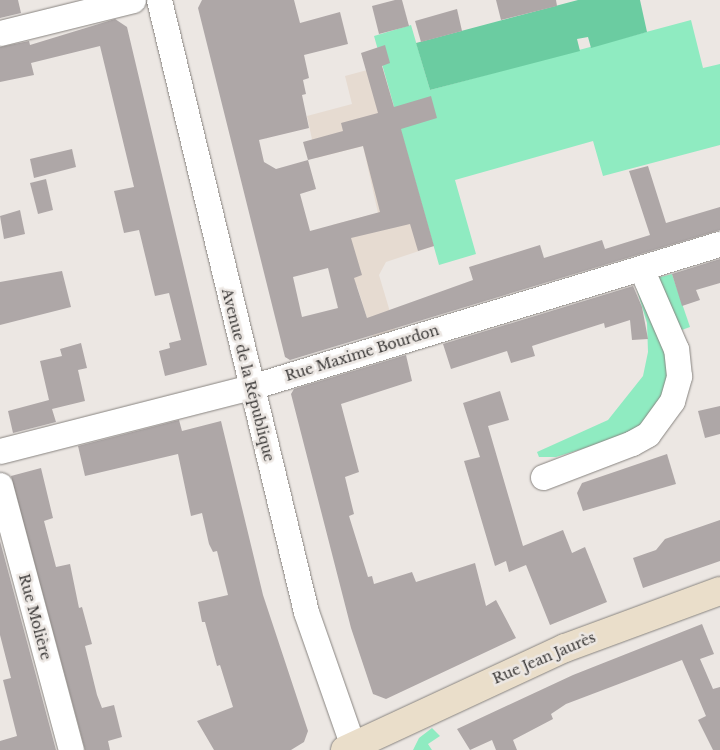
<!DOCTYPE html>
<html>
<head>
<meta charset="utf-8">
<style>
	body { margin:0 }
	#map { position:relative; width:720px; height:750px; overflow:hidden; background:#ece7e3; font-family:"Libre Baskerville",serif }
	div>[style] { position:absolute }
	.built>* { inset:0; background:#e6dbd1 }
	.green>* { inset:0; background:#8febc1 }
	.forest>* { inset:0; background:#6bcca1 }
	.building>* { inset:0; background:#aea7a7 }
	.roads { filter:drop-shadow(0 0 1px #888480) drop-shadow(0 0 1px #888480) }
	.minor>* { height:25px; margin:-12.5px; padding:0 12.5px; transform-origin:12.5px; border-radius:12.5px; background:#fff }
	.secondary>* { height:28px; margin:-14px; padding:0 14px; transform-origin:14px; border-radius:14px; background:#eadeca }
	span { translate:-50% -50%; white-space:nowrap; text-align:center; line-height:1.15; -webkit-text-stroke:5px #ece7e3; paint-order:stroke }
	.street-label { font-size:14px; color:#393736 }
</style>
</head>
<body>
<div id="map">
	<div class="built">
		<div style="clip-path:polygon(382px 66px,434px 246px,386px 262px,379px 275px,396px 332px,373px 337px,357px 286px,349px 288px,332px 225px,378px 213px,363px 146px,316px 158px,307px 116px,352px 104px,345px 76px)"></div>
	</div>
	<div class="green">
		<div style="clip-path:polygon(691px 20px,703px 68px,720px 64px,720px 145px,603px 176px,593px 141px,455px 180px,476px 254px,439px 265px,374px 36px,411px 25px,430px 90px)"></div>
		<div style="clip-path:polygon(672px 274px,690px 327px,679px 331px,657px 278px)"></div>
		<div style="clip-path:polygon(635px 284px,672px 362px,662px 407px,630px 434px,556px 457px,539px 457px,537px 452px,608px 420px,643px 376px,648px 352px,647px 323px)"></div>
		<div style="clip-path:polygon(432px 728px,440px 736px,428px 744px,432px 750px,413px 750px,419px 738px)"></div>
	</div>
	<div class="forest">
		<div style="clip-path:polygon(578px 0,640px 0,647px 32px,591px 48px,588px 37px,577px 39px,580px 51px,430px 90px,416px 43px)"></div>
	</div>
	<div class="building">
		<div style="clip-path:polygon(0 0,18px 0,21px 13px,0 18px)"></div>
		<div style="clip-path:polygon(evenodd,202px 0,294px 0,300px 23px,340px 12px,348px 44px,304px 55px,309px 78px,303px 80px,306px 94px,302px 95px,309px 128px,259px 140px,264px 162px,276px 169px,308px 160px,316px 189px,300px 194px,310px 231px,380px 212px,363px 146px,308px 160px,303px 142px,343px 131px,341px 123px,378px 113px,361px 53px,385px 45px,390px 63px,382px 66px,394px 107px,431px 96px,437px 118px,401px 129px,434px 246px,418px 251px,410px 224px,351px 238px,362px 275px,354px 278px,367px 318px,473px 280px,469px 267px,540px 245px,544px 258px,602px 240px,605px 249px,650px 235px,629px 171px,648px 166px,666px 223px,720px 207px,720px 230px,290px 360px,285px 357px,198px 8px,202px 0,328px 268px,338px 308px,302px 317px,293px 277px,328px 268px)"></div>
		<div style="clip-path:polygon(395px 0,402px 0,409px 26px,379px 34px,372px 6px)"></div>
		<div style="clip-path:polygon(496px 0,556px 0,557px 6px,501px 20px)"></div>
		<div style="clip-path:polygon(457px 9px,462px 31px,421px 42px,415px 21px)"></div>
		<div style="clip-path:polygon(115px 19px,127px 27px,207px 365px,165px 376px,159px 351px,170px 348px,169px 343px,181px 340px,169px 293px,155px 296px,139px 230px,124px 233px,114px 191px,134px 187px,100px 46px,31px 63px,34px 75px,0 82px,0 47px,29px 41px,30px 45px)"></div>
		<div style="clip-path:polygon(72px 149px,76px 167px,34px 178px,30px 159px)"></div>
		<div style="clip-path:polygon(46px 179px,53px 210px,38px 214px,30px 183px)"></div>
		<div style="clip-path:polygon(20px 210px,25px 234px,4px 239px,0 216px)"></div>
		<div style="clip-path:polygon(720px 259px,720px 283px,696px 290px,700px 300px,682px 306px,672px 274px)"></div>
		<div style="clip-path:polygon(62px 271px,71px 307px,0 325px,0 282px)"></div>
		<div style="clip-path:polygon(633px 286px,642px 307px,648px 339px,632px 340px,630px 320px,605px 328px,604px 323px,532px 346px,535px 356px,511px 363px,507px 351px,451px 369px,443px 344px)"></div>
		<div style="clip-path:polygon(81px 343px,87px 368px,78px 370px,85px 401px,52px 409px,56px 422px,13px 433px,8px 411px,49px 400px,40px 361px,62px 356px,60px 349px)"></div>
		<div style="clip-path:polygon(406px 355px,412px 381px,341px 404px,359px 472px,345px 477px,354px 514px,349px 516px,368px 577px,372px 576px,374px 584px,412px 572px,416px 582px,475px 563px,486px 606px,496px 600px,516px 638px,386px 699px,373px 694px,351px 628px,291px 394px,294px 389px)"></div>
		<div style="clip-path:polygon(500px 391px,509px 420px,488px 426px,523px 546px,563px 530px,572px 553px,585px 547px,607px 602px,550px 625px,526px 565px,509px 572px,506px 561px,495px 566px,464px 461px,480px 457px,463px 403px)"></div>
		<div style="clip-path:polygon(720px 406px,720px 434px,705px 438px,698px 411px)"></div>
		<div style="clip-path:polygon(179px 420px,182px 431px,221px 421px,263px 595px,308px 731px,304px 742px,291px 750px,214px 750px,197px 721px,233px 707px,220px 665px,217px 666px,205px 622px,202px 622px,198px 602px,228px 595px,217px 551px,213px 552px,209px 544px,202px 513px,191px 516px,178px 454px,85px 476px,78px 446px)"></div>
		<div style="clip-path:polygon(667px 454px,676px 484px,583px 511px,577px 493px,582px 483px)"></div>
		<div style="clip-path:polygon(41px 468px,53px 518px,44px 521px,56px 567px,70px 564px,79px 608px,82px 607px,92px 644px,85px 646px,97px 695px,102px 708px,114px 705px,122px 737px,108px 741px,110px 750px,85px 750px,11px 476px)"></div>
		<div style="clip-path:polygon(720px 520px,720px 561px,643px 588px,633px 558px,656px 550px,665px 539px)"></div>
		<div style="clip-path:polygon(0 541px,56px 750px,0 750px,0 741px,17px 736px,3px 680px,11px 678px,0 635px)"></div>
		<div style="clip-path:polygon(702px 624px,714px 654px,700px 659px,713px 689px,720px 687px,720px 750px,713px 750px,698px 720px,706px 716px,682px 660px,566px 704px,551px 714px,553px 719px,513px 740px,517px 750px,496px 750px,492px 740px,470px 750px,457px 729px,573px 675px)"></div>
	</div>
	<div class="roads">
		<div class="minor">
			<div style="left:159px;top:0;width:629px;rotate:76.49deg"></div>
			<div style="left:306px;top:612px;width:142px;rotate:70.7deg"></div>
			<div style="left:0;top:33px;width:137px;rotate:-13.9deg"></div>
			<div style="left:0;top:451px;width:259px;rotate:-14.3deg"></div>
			<div style="left:251px;top:387px;width:490px;rotate:-17deg"></div>
			<div style="left:543px;top:477px;width:95px;rotate:-20.9deg"></div>
			<div style="left:632px;top:443px;width:18px;rotate:-29deg"></div>
			<div style="left:648px;top:434px;width:41px;rotate:-54deg"></div>
			<div style="left:672px;top:401px;width:26px;rotate:-74deg"></div>
			<div style="left:679px;top:376px;width:27px;rotate:-96deg"></div>
			<div style="left:676px;top:349px;width:88px;rotate:-113.4deg"></div>
			<div style="left:0;top:485px;width:274px;rotate:75deg"></div>
		</div>
		<div class="secondary">
			<div style="left:345px;top:750px;width:242px;rotate:-24.9deg"></div>
			<div style="left:565px;top:648px;width:165px;rotate:-20.2deg"></div>
		</div>
	</div>
	<div class="street-label">
		<span style="left:362px;top:353px;rotate:-17deg">Rue Maxime Bourdon</span>
		<span style="left:248px;top:375px;rotate:76deg">Avenue de la République</span>
		<span style="left:35px;top:617px;rotate:75deg">Rue Molière</span>
		<span style="left:544px;top:658px;rotate:-23deg">Rue Jean Jaurès</span>
	</div>
</div>
</body>
</html>
